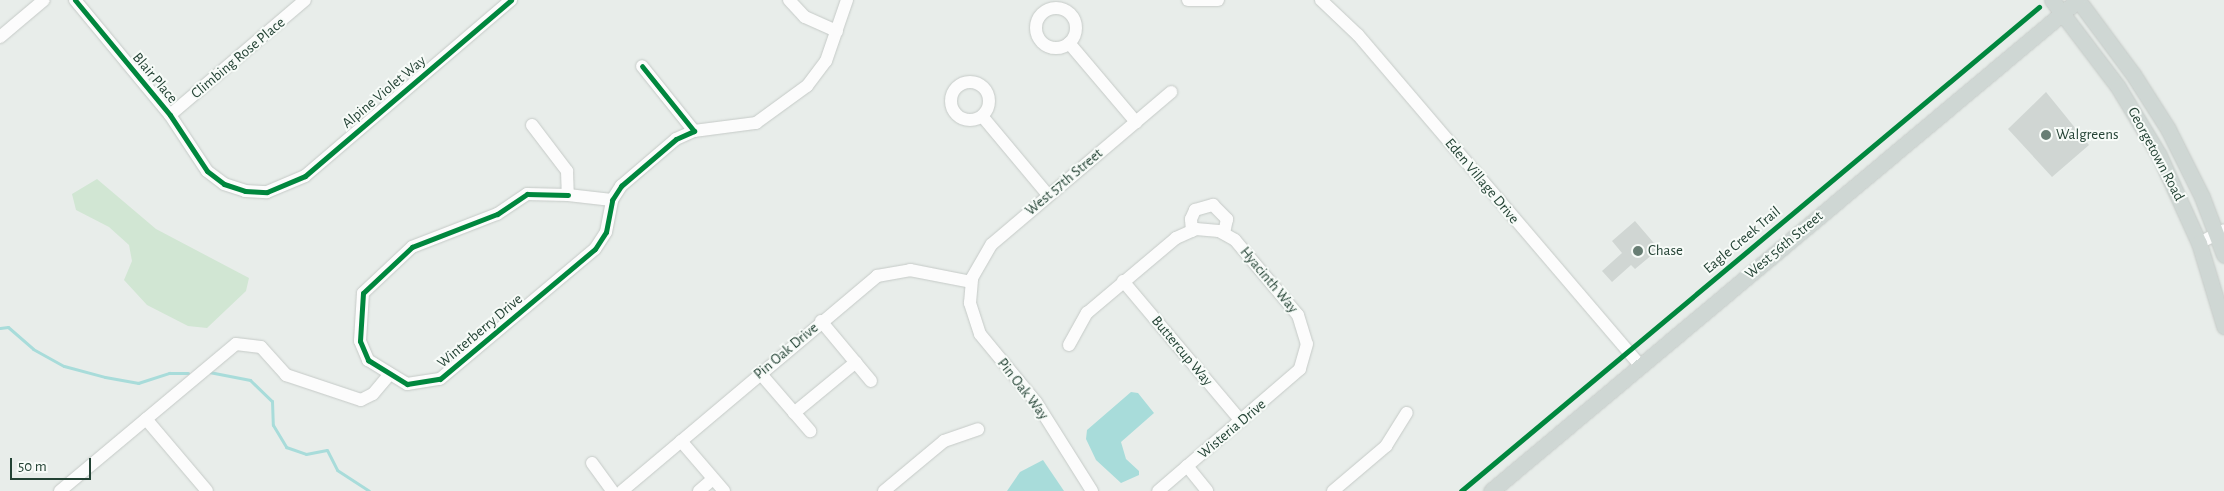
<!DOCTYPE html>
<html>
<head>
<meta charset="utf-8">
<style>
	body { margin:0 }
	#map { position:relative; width:2224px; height:491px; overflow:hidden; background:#e8edea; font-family:"Alegreya Sans",sans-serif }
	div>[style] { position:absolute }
	.green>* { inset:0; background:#d1e6d3 }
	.water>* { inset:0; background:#a8dcda }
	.stream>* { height:3px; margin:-1.5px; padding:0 1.5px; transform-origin:1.5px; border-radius:1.5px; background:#a8dcda }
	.building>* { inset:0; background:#d0d6d3 }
	.roads { filter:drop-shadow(0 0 1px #c5cac7) drop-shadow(0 0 1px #c5cac7) }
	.minor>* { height:12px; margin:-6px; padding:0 6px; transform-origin:6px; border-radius:6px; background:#fcfcfc }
	.minor>.ring { margin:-6px; padding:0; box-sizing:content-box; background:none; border:12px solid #fcfcfc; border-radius:50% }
	.major>* { height:15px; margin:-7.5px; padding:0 7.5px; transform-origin:7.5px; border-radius:7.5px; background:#cfd7d4 }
	.cycleway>* { height:5px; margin:-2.5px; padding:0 2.5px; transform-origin:2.5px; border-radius:2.5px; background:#00873e }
	.dots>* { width:14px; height:14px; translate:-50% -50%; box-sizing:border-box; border:2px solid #f7fbf8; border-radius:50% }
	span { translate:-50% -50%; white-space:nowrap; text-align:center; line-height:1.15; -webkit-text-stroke:4px #f7fbf8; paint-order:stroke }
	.street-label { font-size:15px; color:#234234 }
	.poi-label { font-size:15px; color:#234234 }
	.left { translate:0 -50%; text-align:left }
	.scale { position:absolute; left:10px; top:458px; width:81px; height:22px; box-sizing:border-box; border:2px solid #234234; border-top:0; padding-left:6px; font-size:15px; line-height:18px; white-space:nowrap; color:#234234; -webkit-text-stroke:4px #f7fbf8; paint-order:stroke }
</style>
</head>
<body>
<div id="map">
	<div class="green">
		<div style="clip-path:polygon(97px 179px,156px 229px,249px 278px,246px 291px,207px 328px,188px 326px,147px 305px,124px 280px,132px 261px,129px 245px,109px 227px,76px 210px,72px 194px)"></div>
	</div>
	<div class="water">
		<div style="clip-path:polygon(1131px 392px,1138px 393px,1154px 413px,1121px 442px,1126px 459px,1139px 471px,1139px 475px,1121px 483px,1096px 460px,1086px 439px,1087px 430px)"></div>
		<div style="clip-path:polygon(1043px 460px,1064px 491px,1007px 491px,1020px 472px)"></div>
	</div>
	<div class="stream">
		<div style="left:0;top:328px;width:8px;rotate:-7deg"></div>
		<div style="left:8px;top:327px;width:33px;rotate:41deg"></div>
		<div style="left:33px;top:349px;width:35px;rotate:29deg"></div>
		<div style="left:64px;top:366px;width:42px;rotate:15deg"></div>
		<div style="left:105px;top:377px;width:34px;rotate:10deg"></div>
		<div style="left:138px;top:383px;width:33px;rotate:-18deg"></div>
		<div style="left:169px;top:373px;width:19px"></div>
		<div style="left:209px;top:372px;width:42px;rotate:11deg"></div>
		<div style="left:250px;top:380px;width:30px;rotate:44deg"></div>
		<div style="left:272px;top:401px;width:24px;rotate:88deg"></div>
		<div style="left:273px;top:425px;width:26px;rotate:59deg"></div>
		<div style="left:286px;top:447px;width:21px;rotate:19deg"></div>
		<div style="left:306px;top:454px;width:21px;rotate:-11deg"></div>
		<div style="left:327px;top:450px;width:22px;rotate:63deg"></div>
		<div style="left:337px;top:470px;width:38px;rotate:33deg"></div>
	</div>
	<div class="building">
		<div style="clip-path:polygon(2046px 92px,2089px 145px,2052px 177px,2008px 129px)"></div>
		<div style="clip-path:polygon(1635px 221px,1659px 249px,1635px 269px,1631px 265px,1612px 282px,1602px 271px,1622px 253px,1612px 241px)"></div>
	</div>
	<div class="roads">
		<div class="minor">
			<div style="left:75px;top:0;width:149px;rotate:50.4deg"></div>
			<div style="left:170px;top:115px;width:67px;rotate:56.5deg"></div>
			<div style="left:207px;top:171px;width:21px;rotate:37deg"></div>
			<div style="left:224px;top:184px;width:22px;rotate:18deg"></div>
			<div style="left:245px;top:191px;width:22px;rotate:3deg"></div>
			<div style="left:267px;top:192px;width:41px;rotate:-22.8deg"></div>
			<div style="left:305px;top:176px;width:271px;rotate:-40.5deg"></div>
			<div style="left:789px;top:0;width:23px;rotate:47deg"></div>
			<div style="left:805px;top:17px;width:35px;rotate:24deg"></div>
			<div style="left:1188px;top:0;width:30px"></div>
			<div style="left:1321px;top:0;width:51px;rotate:43.4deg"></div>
			<div style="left:1358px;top:35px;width:434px;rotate:49.5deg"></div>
			<div class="ring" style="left:1036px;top:8px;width:28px;height:28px"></div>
			<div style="left:0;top:37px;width:57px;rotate:-40.1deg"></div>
			<div style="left:1069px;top:43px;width:104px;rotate:49.7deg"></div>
			<div class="ring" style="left:951px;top:82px;width:26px;height:26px"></div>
			<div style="left:170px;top:115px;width:177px;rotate:-40.4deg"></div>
			<div style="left:982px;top:116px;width:103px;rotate:50.1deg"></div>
			<div style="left:532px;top:125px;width:58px;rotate:52.7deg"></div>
			<div style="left:567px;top:171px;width:24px;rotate:88deg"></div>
			<div style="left:568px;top:195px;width:44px;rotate:6.5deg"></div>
			<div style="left:694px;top:131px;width:63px;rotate:-7.4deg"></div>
			<div style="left:756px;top:123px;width:63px;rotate:-36deg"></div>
			<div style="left:807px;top:86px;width:31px;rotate:-53deg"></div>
			<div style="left:826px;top:61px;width:65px;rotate:-71deg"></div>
			<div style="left:568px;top:195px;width:41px;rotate:-178.6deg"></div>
			<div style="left:527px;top:194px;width:36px;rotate:146deg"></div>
			<div style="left:497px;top:214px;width:91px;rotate:158.8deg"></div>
			<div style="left:412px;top:247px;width:67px;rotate:136.8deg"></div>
			<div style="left:363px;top:293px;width:48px;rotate:93.6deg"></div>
			<div style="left:360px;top:341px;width:21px;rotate:67deg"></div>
			<div style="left:368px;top:360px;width:46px;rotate:31.6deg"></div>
			<div style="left:407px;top:384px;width:33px;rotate:-9deg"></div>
			<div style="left:440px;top:379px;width:202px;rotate:-40deg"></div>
			<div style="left:595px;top:249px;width:20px;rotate:-57deg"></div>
			<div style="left:606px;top:232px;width:33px;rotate:-79deg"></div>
			<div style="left:612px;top:200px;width:17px;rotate:-57deg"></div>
			<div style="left:621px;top:186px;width:72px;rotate:-40.5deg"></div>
			<div style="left:676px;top:139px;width:20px;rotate:-24deg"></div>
			<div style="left:694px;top:131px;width:83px;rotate:-128.7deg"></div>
			<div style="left:1192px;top:231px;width:12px;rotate:-95deg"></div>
			<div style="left:1191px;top:219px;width:10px;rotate:-66deg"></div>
			<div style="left:1195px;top:210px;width:19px;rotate:-16deg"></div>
			<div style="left:1213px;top:205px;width:20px;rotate:45deg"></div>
			<div style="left:1227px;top:219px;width:14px;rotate:102deg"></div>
			<div style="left:2199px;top:243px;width:28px;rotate:-27deg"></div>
			<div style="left:1123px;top:281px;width:183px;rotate:49.9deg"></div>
			<div style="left:821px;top:321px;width:78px;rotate:50.2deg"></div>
			<div style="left:1069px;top:345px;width:37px;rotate:-61deg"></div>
			<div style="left:1087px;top:313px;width:116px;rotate:-40.1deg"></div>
			<div style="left:1176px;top:238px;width:22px;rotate:-24deg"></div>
			<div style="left:1196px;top:229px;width:23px;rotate:5deg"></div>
			<div style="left:1219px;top:231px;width:18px;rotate:29deg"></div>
			<div style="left:1235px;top:240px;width:98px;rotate:50deg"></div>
			<div style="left:1298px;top:315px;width:30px;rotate:73deg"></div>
			<div style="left:1307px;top:344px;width:26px;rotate:106deg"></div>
			<div style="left:1300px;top:369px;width:187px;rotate:139.3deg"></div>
			<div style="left:760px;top:373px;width:77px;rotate:49.2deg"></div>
			<div style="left:794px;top:413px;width:80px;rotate:-39.4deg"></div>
			<div style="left:146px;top:419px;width:94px;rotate:49.7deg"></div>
			<div style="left:681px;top:441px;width:66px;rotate:49.3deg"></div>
			<div style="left:592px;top:463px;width:34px;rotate:54deg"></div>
			<div style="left:1187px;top:466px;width:32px;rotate:51deg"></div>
			<div style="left:60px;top:491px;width:229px;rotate:-39.9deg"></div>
			<div style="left:236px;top:344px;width:25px;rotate:7deg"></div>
			<div style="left:261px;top:347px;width:38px;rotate:48deg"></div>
			<div style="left:286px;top:375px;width:79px;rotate:18.4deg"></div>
			<div style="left:361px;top:400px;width:13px;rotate:-27deg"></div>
			<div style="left:373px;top:394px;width:26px;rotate:-50deg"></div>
			<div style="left:622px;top:491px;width:334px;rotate:-40.1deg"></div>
			<div style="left:877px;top:276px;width:34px;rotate:-10deg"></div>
			<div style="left:910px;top:270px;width:62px;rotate:11.1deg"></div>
			<div style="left:699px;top:491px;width:18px;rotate:-41deg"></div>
			<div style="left:884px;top:491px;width:78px;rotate:-39.8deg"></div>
			<div style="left:944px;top:441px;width:36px;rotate:-19deg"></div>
			<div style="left:1092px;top:491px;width:105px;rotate:-122.2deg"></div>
			<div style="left:1036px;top:402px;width:88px;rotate:-129.5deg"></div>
			<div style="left:980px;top:334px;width:33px;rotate:-108deg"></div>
			<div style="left:970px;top:303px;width:25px;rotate:-85deg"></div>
			<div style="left:972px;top:278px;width:39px;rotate:-60deg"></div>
			<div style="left:992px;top:244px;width:235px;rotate:-40.3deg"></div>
			<div style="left:1333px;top:491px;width:70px;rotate:-40.3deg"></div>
			<div style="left:1386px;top:446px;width:39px;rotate:-58deg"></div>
		</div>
		<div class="major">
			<div style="left:2052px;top:0;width:109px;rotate:52.8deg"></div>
			<div style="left:2118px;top:87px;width:79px;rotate:58.9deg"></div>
			<div style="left:2159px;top:155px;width:97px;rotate:65.6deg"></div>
			<div style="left:2199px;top:243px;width:87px;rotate:73.2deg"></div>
			<div style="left:2078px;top:0;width:92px;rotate:53.4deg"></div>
			<div style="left:2133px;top:74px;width:65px;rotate:57.5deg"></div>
			<div style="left:2168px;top:129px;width:76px;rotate:63.4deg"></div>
			<div style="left:2202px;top:197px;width:62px;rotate:69.2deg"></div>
			<div style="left:1491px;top:491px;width:765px;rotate:-39.91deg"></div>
		</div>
	</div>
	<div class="cycleway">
		<div style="left:75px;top:0;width:149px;rotate:50.4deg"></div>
		<div style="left:170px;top:115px;width:67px;rotate:56.5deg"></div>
		<div style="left:207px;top:171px;width:21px;rotate:37deg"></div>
		<div style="left:224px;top:184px;width:22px;rotate:18deg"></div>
		<div style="left:245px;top:191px;width:22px;rotate:3deg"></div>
		<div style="left:267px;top:192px;width:41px;rotate:-22.8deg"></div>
		<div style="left:305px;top:176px;width:271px;rotate:-40.5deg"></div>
		<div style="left:568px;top:195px;width:41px;rotate:-178.6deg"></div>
		<div style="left:527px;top:194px;width:36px;rotate:146deg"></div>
		<div style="left:497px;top:214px;width:91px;rotate:158.8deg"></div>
		<div style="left:412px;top:247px;width:67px;rotate:136.8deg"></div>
		<div style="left:363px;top:293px;width:48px;rotate:93.6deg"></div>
		<div style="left:360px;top:341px;width:21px;rotate:67deg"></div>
		<div style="left:368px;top:360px;width:46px;rotate:31.6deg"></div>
		<div style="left:407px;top:384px;width:33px;rotate:-9deg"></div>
		<div style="left:440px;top:379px;width:202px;rotate:-40deg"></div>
		<div style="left:595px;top:249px;width:20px;rotate:-57deg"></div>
		<div style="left:606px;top:232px;width:33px;rotate:-79deg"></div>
		<div style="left:612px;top:200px;width:17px;rotate:-57deg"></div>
		<div style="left:621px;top:186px;width:72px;rotate:-40.5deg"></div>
		<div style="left:676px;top:139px;width:20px;rotate:-24deg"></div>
		<div style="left:694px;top:131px;width:83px;rotate:-128.7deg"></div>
		<div style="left:1461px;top:491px;width:754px;rotate:-39.94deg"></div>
	</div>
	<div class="dots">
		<div style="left:2046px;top:135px;background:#687e74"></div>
		<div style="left:1638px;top:251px;background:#687e74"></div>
	</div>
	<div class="street-label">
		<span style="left:238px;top:58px;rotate:-40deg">Climbing Rose Place</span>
		<span style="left:155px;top:78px;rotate:50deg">Blair Place</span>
		<span style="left:384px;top:92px;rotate:-40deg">Alpine Violet Way</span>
		<span style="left:2156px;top:154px;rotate:62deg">Georgetown Road</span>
		<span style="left:1482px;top:181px;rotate:50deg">Eden Village Drive</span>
		<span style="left:1064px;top:182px;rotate:-40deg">West 57th Street</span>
		<span style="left:1742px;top:240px;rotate:-40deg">Eagle Creek Trail</span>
		<span style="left:1784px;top:245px;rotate:-40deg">West 56th Street</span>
		<span style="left:1269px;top:280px;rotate:50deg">Hyacinth Way</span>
		<span style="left:480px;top:331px;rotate:-40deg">Winterberry Drive</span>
		<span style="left:786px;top:351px;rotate:-40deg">Pin Oak Drive</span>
		<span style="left:1182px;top:351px;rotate:50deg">Buttercup Way</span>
		<span style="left:1023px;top:389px;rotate:52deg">Pin Oak Way</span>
		<span style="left:1232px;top:429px;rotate:-40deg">Wisteria Drive</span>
	</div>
	<div class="poi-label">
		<span class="left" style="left:2056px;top:135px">Walgreens</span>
		<span class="left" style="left:1648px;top:251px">Chase</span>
	</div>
	<div class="scale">50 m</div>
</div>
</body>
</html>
